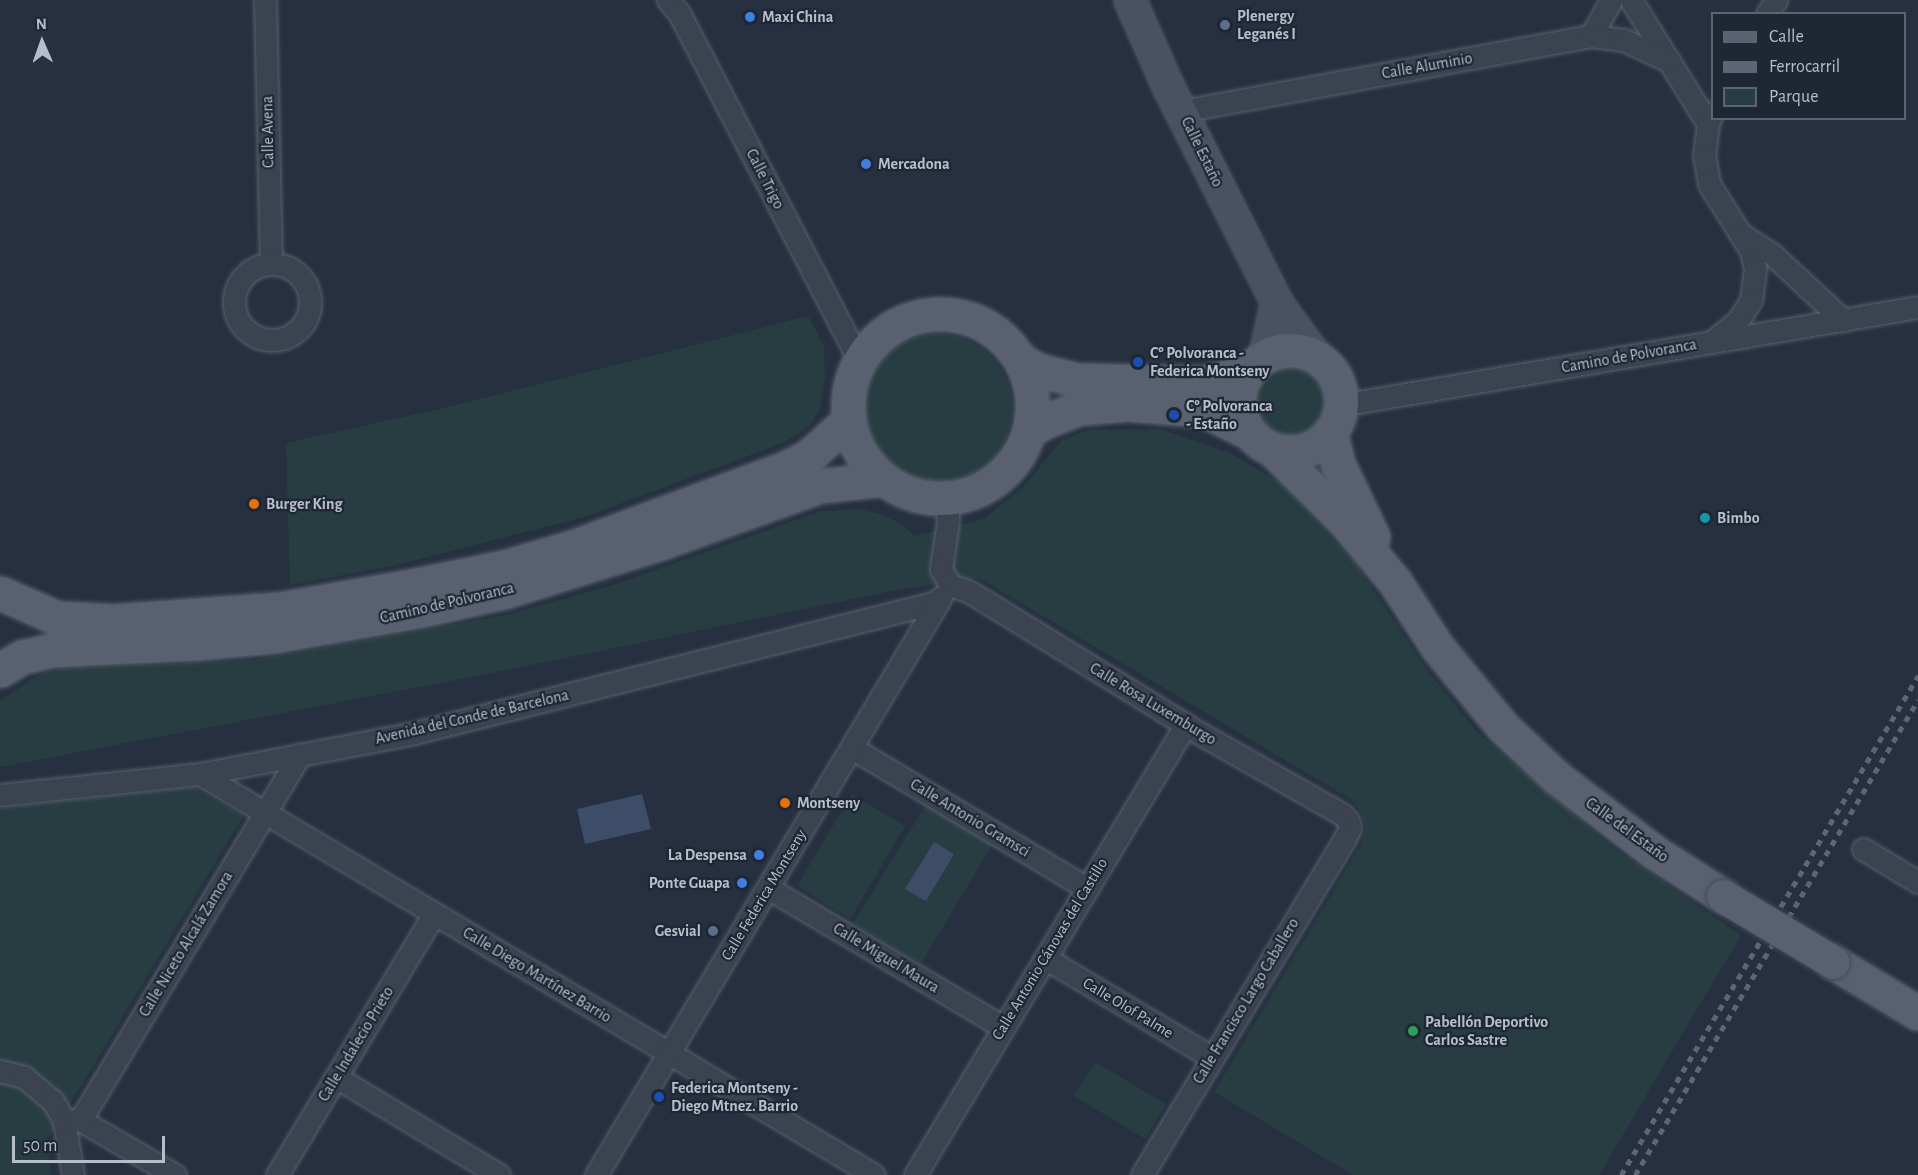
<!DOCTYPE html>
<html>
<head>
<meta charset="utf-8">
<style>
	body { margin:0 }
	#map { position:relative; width:1918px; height:1175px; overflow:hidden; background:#263040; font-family:"Alegreya Sans",sans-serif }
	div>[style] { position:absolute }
	.green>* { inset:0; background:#283d41 }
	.round { border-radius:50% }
	.water>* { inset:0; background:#3d4d68 }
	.roads { filter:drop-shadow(0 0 2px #58606d) drop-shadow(0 0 2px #58606d) }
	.street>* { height:21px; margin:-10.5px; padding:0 10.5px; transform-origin:10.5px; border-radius:10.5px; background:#3b4250 }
	.street>.ring { margin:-10.5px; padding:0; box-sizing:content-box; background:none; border:21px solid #3b4250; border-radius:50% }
	.secondary>* { height:30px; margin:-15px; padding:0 15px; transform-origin:15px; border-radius:15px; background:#495163 }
	.primary>* { height:33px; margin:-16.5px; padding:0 16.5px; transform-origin:16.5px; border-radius:16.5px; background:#596170 }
	.primary>.ring { margin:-16.5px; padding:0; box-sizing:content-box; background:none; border:33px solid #596170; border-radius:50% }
	.rail>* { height:4.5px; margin-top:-2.25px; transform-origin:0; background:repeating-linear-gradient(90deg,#5d6676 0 6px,transparent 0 12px) }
	.bridges { filter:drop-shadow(0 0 2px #444b59) drop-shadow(0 0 2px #444b59) }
	.primary-bridge>* { height:33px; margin:-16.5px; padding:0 16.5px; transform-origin:16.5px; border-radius:16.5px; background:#596170 }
	.dots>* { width:16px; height:16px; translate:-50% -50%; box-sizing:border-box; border:3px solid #1f2735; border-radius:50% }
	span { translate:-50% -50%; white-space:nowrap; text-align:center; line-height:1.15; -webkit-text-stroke:4.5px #1f2735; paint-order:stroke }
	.poi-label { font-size:16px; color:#b7beca; font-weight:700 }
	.left { translate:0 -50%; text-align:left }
	.right { translate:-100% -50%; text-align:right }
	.street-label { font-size:16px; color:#b7beca }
	.legend { position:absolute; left:1711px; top:12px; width:195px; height:108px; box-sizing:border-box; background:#1f2735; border:2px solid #5c6371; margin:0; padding:8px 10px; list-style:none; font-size:18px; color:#b7beca }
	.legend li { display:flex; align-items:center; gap:12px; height:30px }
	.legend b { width:30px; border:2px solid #5c6371 }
	.north { position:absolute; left:12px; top:12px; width:60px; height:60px; -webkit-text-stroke:4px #1f2735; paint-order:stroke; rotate:358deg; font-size:16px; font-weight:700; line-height:24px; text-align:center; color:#b7beca }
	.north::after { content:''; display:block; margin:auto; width:21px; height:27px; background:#b7beca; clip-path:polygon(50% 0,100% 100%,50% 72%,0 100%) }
	.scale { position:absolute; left:12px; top:1136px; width:153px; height:27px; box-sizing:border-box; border:3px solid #b7beca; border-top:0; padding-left:8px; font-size:18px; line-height:21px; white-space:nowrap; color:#b7beca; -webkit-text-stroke:4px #1f2735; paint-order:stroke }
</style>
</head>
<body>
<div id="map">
	<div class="green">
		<div style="clip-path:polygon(808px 316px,824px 346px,825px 378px,820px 408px,810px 426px,785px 442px,585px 517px,392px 566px,290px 585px,286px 443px,453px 406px)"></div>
		<div class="round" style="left:864px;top:334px;width:148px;height:148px"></div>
		<div class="round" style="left:1254px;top:366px;width:74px;height:74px"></div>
		<div style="clip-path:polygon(1160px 429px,1230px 453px,1281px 483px,1355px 562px,1424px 666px,1478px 733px,1614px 848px,1741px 935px,1599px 1175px,1353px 1175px,1214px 1092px,1361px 844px,1365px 829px,1360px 811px,1352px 800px,979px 578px,897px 590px,477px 676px,0 767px,0 701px,37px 676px,58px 669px,254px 660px,506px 615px,616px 584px,821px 511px,861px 509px,880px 514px,899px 523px,915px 536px,984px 519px,1023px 487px,1062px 440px,1089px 430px)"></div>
		<div style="clip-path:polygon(193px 787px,244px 815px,82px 1085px,47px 1140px,51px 1175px,0 1175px,0 808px)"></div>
		<div style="clip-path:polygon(852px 794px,905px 826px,850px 919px,797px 886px)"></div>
		<div style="clip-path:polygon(926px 805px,992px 845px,921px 963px,853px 923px)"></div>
		<div style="clip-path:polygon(1095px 1062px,1166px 1104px,1145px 1139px,1074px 1096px)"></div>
	</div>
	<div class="water">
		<div style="clip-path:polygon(642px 794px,651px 829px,585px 844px,577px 809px)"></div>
		<div style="clip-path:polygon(934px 842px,954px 854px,926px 901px,905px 889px)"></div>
	</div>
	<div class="roads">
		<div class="street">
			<div style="left:265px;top:0;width:264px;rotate:88.7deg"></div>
			<div style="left:668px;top:0;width:17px;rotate:50deg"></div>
			<div style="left:679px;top:13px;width:391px;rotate:62.6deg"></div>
			<div style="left:1631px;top:0;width:146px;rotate:58.2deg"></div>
			<div style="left:1767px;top:14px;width:17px;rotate:-57deg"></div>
			<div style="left:1591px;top:36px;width:41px;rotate:-60.9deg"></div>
			<div style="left:1182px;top:111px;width:416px;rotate:-10.4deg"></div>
			<div style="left:1591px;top:36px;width:33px;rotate:7deg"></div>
			<div style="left:1624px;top:40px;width:50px;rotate:25deg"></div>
			<div style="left:1712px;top:113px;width:12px;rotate:110deg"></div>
			<div style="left:1708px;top:124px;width:31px;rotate:97deg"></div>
			<div style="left:1704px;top:155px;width:29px;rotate:80deg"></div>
			<div style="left:1709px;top:184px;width:79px;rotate:57.9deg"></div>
			<div style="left:1751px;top:251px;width:18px;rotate:77deg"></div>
			<div style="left:1755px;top:269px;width:31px;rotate:97deg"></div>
			<div style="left:1751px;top:300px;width:25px;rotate:122deg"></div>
			<div style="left:1738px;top:321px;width:29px;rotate:142deg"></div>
			<div style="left:1741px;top:234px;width:38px;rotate:33deg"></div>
			<div style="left:1773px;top:255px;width:96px;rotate:42.9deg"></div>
			<div class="ring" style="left:234px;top:264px;width:55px;height:55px"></div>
			<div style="left:1341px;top:405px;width:585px;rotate:-9.64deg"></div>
			<div style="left:947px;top:498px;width:23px;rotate:88deg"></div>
			<div style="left:948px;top:521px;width:49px;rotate:98.3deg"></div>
			<div style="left:941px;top:569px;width:18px;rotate:61deg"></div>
			<div style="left:950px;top:585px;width:21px;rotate:19deg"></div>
			<div style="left:970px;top:592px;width:271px;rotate:31.6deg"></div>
			<div style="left:1201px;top:734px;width:162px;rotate:29.6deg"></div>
			<div style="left:1342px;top:814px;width:8px;rotate:45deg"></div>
			<div style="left:1348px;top:820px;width:8px;rotate:76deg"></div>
			<div style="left:1350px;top:828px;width:13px;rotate:117deg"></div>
			<div style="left:1344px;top:840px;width:391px;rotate:121.1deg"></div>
			<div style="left:852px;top:748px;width:274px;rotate:30.8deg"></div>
			<div style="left:200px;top:774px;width:784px;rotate:30.75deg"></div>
			<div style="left:0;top:795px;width:201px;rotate:-6deg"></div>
			<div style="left:200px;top:774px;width:218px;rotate:-10.8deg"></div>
			<div style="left:414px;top:733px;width:539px;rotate:-14.06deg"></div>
			<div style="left:1863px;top:849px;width:64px;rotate:31deg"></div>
			<div style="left:768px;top:888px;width:273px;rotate:30.6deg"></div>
			<div style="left:1045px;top:958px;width:193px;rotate:30.8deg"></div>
			<div style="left:0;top:1071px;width:25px;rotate:14deg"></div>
			<div style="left:24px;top:1077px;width:38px;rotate:40deg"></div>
			<div style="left:53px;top:1101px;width:23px;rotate:61deg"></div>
			<div style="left:64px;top:1121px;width:55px;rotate:80.5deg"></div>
			<div style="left:336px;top:1077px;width:190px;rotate:31deg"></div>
			<div style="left:80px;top:1120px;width:110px;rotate:30.1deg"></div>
			<div style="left:64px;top:1121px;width:16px;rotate:-4deg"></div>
			<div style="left:80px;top:1120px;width:13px;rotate:-58deg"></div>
			<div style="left:87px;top:1109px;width:414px;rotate:-59deg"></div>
			<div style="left:277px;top:1175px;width:305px;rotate:-59deg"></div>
			<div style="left:596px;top:1175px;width:673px;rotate:-59.17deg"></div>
			<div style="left:915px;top:1175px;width:526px;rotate:-59deg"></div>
		</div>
		<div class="secondary">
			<div style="left:1130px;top:0;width:94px;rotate:66.2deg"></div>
			<div style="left:1168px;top:86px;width:243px;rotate:63.3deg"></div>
			<div style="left:1277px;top:303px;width:63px;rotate:54deg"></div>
			<div style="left:1265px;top:355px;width:53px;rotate:-77deg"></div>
		</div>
		<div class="primary">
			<div class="ring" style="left:848px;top:314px;width:151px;height:151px"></div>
			<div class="ring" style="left:1239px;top:350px;width:69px;height:69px"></div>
			<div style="left:1023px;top:362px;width:20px;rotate:27deg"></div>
			<div style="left:1041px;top:371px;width:36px;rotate:14deg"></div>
			<div style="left:1076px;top:380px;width:126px;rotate:1.4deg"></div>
			<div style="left:1202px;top:383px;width:46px;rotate:-13.7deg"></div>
			<div style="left:1030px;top:430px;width:21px;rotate:-29deg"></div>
			<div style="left:1048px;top:420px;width:34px;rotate:-21deg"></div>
			<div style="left:1080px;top:408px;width:47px;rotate:-4.9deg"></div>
			<div style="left:1127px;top:404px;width:77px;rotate:4.5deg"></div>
			<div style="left:1204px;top:410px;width:49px;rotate:26.6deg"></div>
			<div style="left:1330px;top:432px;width:33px;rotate:76deg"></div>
			<div style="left:1338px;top:464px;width:81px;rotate:64.4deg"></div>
			<div style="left:1273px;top:450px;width:102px;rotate:45deg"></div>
			<div style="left:1345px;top:522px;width:78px;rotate:50.2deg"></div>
			<div style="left:1395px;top:582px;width:79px;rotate:56.9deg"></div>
			<div style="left:1438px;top:648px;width:102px;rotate:50.6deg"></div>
			<div style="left:1503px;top:727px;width:73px;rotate:43.3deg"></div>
			<div style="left:1556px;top:777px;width:123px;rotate:37.4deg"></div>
			<div style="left:1654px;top:852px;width:82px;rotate:32.5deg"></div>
			<div style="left:0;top:593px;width:62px;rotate:23.7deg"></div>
			<div style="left:57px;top:618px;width:56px;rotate:3.1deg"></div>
			<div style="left:113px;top:621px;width:167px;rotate:-4.1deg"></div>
			<div style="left:280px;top:609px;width:139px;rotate:-9.9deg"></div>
			<div style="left:417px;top:585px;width:89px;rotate:-11.7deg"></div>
			<div style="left:504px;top:567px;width:72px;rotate:-16.2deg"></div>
			<div style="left:573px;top:547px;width:229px;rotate:-20.4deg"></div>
			<div style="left:788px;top:467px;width:22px;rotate:-27deg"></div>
			<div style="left:808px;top:457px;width:54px;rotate:-42deg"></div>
			<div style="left:0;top:670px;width:26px;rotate:-31deg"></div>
			<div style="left:22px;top:657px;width:32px;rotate:-13deg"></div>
			<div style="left:53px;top:650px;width:144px;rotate:-2.8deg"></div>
			<div style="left:197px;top:643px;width:77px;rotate:-5.2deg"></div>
			<div style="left:274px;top:636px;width:150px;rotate:-10deg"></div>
			<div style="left:422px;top:610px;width:86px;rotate:-12.7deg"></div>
			<div style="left:506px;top:591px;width:164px;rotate:-17.3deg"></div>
			<div style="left:663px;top:542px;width:166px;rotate:-19.7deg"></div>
			<div style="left:819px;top:486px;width:64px;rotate:-6.2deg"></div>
			<div style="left:1833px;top:962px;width:99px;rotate:31deg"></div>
		</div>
	</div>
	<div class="rail">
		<div style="left:1621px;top:1175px;width:581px;rotate:-59.24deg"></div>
		<div style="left:1635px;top:1175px;width:553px;rotate:-59.21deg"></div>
	</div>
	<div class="bridges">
		<div class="primary-bridge">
			<div style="left:1723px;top:896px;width:128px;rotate:31deg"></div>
		</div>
	</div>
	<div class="dots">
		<div style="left:750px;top:17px;background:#3f7fe0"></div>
		<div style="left:1225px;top:25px;background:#5c6f8a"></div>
		<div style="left:866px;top:164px;background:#3f7fe0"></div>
		<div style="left:1138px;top:362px;background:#1a4fb4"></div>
		<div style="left:1174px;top:415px;background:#1a4fb4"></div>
		<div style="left:254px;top:504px;background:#e8710a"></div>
		<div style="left:1705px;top:518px;background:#0f9aa8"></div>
		<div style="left:785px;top:803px;background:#e8710a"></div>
		<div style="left:759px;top:855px;background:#3f7fe0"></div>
		<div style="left:742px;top:883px;background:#3f7fe0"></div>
		<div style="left:713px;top:931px;background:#5c6f8a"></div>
		<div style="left:1413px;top:1031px;background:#2e9e5b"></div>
		<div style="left:659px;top:1097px;background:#1a4fb4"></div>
	</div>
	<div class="poi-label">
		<span class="left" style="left:1237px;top:25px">Plenergy<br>Leganés I</span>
		<span class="left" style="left:762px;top:17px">Maxi China</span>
		<span class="left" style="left:878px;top:164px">Mercadona</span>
		<span class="left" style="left:1150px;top:362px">Cº Polvoranca -<br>Federica Montseny</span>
		<span class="left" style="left:1186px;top:415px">Cº Polvoranca<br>- Estaño</span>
		<span class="left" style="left:266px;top:504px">Burger King</span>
		<span class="left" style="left:1717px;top:518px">Bimbo</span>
		<span class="left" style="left:797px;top:803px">Montseny</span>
		<span class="right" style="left:747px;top:855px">La Despensa</span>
		<span class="right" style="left:730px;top:883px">Ponte Guapa</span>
		<span class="right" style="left:701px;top:931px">Gesvial</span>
		<span class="left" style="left:1425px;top:1031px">Pabellón Deportivo<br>Carlos Sastre</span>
		<span class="left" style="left:671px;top:1097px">Federica Montseny -<br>Diego Mtnez. Barrio</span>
	</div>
	<div class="street-label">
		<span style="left:1427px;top:66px;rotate:-10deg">Calle Aluminio</span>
		<span style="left:268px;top:132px;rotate:-91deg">Calle Avena</span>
		<span style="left:1202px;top:152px;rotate:64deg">Calle Estaño</span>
		<span style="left:765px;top:179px;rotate:63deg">Calle Trigo</span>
		<span style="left:1629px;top:356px;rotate:-10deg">Camino de Polvoranca</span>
		<span style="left:447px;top:603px;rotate:-13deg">Camino de Polvoranca</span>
		<span style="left:1153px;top:704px;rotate:31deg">Calle Rosa Luxemburgo</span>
		<span style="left:472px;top:717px;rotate:-13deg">Avenida del Conde de Barcelona</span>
		<span style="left:970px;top:818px;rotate:31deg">Calle Antonio Gramsci</span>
		<span style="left:1627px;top:830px;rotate:36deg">Calle del Estaño</span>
		<span style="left:764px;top:895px;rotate:-59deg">Calle Federica Montseny</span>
		<span style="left:186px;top:944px;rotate:-59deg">Calle Niceto Alcalá Zamora</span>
		<span style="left:1050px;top:949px;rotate:-59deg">Calle Antonio Cánovas del Castillo</span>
		<span style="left:886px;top:958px;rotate:31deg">Calle Miguel Maura</span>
		<span style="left:537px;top:975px;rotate:31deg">Calle Diego Martínez Barrio</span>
		<span style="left:1246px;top:1001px;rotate:-59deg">Calle Francisco Largo Caballero</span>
		<span style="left:1128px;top:1008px;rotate:31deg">Calle Olof Palme</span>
		<span style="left:356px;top:1044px;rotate:-59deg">Calle Indalecio Prieto</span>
	</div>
	<ul class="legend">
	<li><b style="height:8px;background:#596170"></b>Calle</li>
	<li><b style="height:8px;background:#5d6676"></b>Ferrocarril</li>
	<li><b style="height:16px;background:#283d41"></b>Parque</li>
	</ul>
	<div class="north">N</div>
	<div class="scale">50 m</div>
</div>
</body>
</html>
